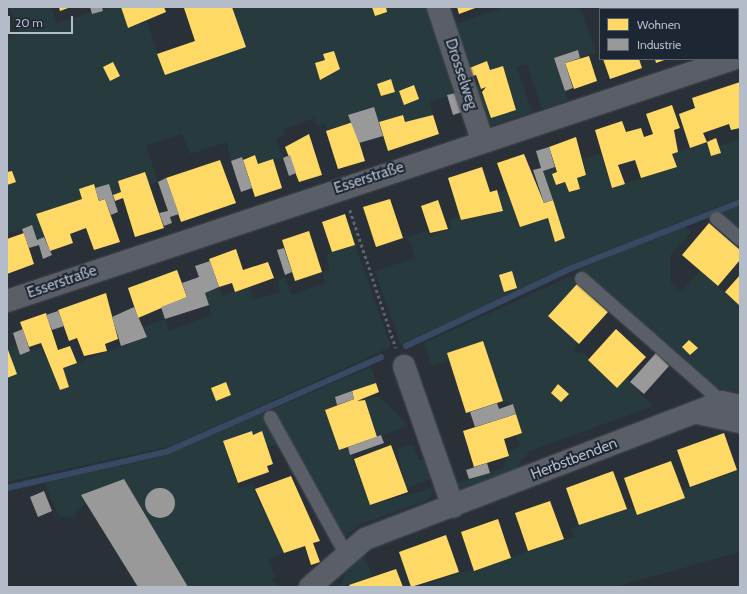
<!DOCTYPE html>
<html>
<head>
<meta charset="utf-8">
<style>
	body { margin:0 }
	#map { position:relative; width:747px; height:594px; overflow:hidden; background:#2a3038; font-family:Cabin,sans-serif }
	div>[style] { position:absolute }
	.green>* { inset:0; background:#273a3e }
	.homes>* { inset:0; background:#ffd966 }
	.industry>* { inset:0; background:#999 }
	.round { border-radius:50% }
	.stream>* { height:6px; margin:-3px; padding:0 3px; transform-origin:3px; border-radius:3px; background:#384963 }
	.path>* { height:2.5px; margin-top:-1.25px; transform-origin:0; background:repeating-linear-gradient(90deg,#5d636a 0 3px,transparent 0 6px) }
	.roads { filter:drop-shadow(0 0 1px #484c53) drop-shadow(0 0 1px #484c53) }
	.service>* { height:13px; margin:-6.5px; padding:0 6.5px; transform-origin:6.5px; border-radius:6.5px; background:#5a5e66 }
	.minor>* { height:22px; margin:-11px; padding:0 11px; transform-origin:11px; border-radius:11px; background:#5a5e66 }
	span { translate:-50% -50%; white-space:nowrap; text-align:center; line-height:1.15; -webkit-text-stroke:4px #1d2633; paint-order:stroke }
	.street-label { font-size:15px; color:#b4bcc9 }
	.frame { position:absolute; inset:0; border:8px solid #b4bcc9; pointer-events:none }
	.legend { position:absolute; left:599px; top:8px; width:140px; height:52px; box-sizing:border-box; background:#1d2633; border:1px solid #59626f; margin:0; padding:5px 7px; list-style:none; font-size:12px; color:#b4bcc9 }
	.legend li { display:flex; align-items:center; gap:8px; height:20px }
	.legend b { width:20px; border:1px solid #59626f }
	.scale { position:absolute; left:8px; top:16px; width:65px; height:18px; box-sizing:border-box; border:2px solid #b4bcc9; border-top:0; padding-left:5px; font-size:12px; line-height:14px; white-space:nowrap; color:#b4bcc9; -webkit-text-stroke:3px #1d2633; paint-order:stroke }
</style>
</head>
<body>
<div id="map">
	<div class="green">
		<div style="clip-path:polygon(evenodd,51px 7px,56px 23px,113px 7px,121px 7px,128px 28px,147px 21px,165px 75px,246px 47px,232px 7px,428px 7px,456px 93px,429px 102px,433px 115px,405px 122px,402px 115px,379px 122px,374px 107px,348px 115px,350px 123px,327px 130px,325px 124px,317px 126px,314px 118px,284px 130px,285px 135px,276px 139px,283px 158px,258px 164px,255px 155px,231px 161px,227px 142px,190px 154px,182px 134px,146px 145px,158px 182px,148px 184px,144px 172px,118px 181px,121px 192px,113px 195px,108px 184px,82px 199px,36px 214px,44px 237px,37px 240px,31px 225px,7px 234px,7px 39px,19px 34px,10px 8px,51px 7px,391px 79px,395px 92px,381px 96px,378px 84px,391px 79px)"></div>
		<div style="clip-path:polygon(504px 7px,580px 7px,596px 53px,580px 58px,577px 50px,554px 58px,568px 100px,542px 109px,527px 64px,517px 67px,532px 112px,493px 125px,484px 118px,474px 88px,480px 86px,491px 118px,516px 110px,503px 66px,490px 69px,487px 61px,467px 69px,452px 25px)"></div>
		<div style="clip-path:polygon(740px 139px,740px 198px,575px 264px,401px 345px,375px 271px,415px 258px,408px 237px,427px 230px,429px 236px,452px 229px,449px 220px,460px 216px,462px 220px,503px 211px,498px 193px,507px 190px,520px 227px,548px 218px,555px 241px,565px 238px,543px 171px,555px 167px,557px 172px,552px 174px,556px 185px,565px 182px,569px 192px,580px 189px,577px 178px,586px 175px,583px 159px,600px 154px,612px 188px,676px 167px,672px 154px,707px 142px,712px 156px,721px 153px,719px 146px)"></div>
		<div style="clip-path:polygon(740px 205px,740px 231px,719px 212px)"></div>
		<div style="clip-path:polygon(684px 225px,691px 232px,670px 256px,671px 284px,681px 292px,700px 271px,740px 306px,740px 393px,711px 386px,580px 269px)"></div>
		<div style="clip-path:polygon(355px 245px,391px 347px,172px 446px,7px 482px,7px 378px,17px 374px,8px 348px,17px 345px,20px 355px,42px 347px,60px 390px,69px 387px,63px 368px,147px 337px,143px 327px,165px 319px,169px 331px,212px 315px,205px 293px,219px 287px,223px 296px,249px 287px,253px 300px,280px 292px,278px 281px,285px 277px,292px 295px,325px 283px,322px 273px,330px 270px,326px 255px)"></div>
		<div style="clip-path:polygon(571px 276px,577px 284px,548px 316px,579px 344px,573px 350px,579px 354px,582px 351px,617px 387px,626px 378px,653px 406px,530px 451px,513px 471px,462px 488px,453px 485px,503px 468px,508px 452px,520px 446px,515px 435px,522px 432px,513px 404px,503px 401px,483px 341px,447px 353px,449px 360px,432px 366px,424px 343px)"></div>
		<div style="clip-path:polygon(371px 367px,376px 383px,335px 397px,337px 405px,325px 410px,339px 450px,348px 447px,370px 505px,434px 488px,428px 500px,361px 524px,343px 538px,272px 409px)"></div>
		<div style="clip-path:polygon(377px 395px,392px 408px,408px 426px,377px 437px,365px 400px)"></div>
		<div style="clip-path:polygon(262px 413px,278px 444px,267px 447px,262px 432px,253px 435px,252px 431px,223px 441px,239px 488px,252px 484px,263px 512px,266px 511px,275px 529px,284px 553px,269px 559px,275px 577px,272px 579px,279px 587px,188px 587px,124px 480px,86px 503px,72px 518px,59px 517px,45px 483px,163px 456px)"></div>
		<div style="clip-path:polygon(412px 444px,419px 461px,424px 459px,431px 479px,406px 488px,397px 449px)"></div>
		<div style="clip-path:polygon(740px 470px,740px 552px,615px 587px,417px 587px,574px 537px,571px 528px,627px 509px,635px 507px,638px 515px,684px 498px,682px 490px)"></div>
		<div style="clip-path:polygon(363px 552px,373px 577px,340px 587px,345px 574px)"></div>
	</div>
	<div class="homes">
		<div style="clip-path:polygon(59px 7px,71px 7px,60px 11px)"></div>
		<div style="clip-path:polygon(121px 7px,164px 7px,166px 12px,128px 28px)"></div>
		<div style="clip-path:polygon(232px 7px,246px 47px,165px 75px,157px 54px,195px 41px,184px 8px)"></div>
		<div style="clip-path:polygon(372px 7px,386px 7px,387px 12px,375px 16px)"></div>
		<div style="clip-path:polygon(457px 7px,478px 7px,459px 14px)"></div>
		<div style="clip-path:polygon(687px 7px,716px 7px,716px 9px,687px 9px)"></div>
		<div style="clip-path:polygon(735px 7px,740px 7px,740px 22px,738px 9px)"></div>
		<div style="clip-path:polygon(334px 51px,340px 69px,320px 80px,315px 63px,325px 60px,323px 54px)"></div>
		<div style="clip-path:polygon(589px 56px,597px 81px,574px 89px,565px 63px)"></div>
		<div style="clip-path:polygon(603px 59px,639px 59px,642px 68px,610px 79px)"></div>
		<div style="clip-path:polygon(655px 59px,667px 59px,656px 63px)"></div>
		<div style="clip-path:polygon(487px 61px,490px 70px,503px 66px,516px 110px,491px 118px,482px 92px,486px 87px,481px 89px,476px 75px,469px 77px,467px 69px)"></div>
		<div style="clip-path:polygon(113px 62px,120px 76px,110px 81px,103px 67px)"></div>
		<div style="clip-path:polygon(391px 79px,395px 92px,381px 96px,377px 84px)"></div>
		<div style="clip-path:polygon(740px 82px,740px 128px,731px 130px,729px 124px,703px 133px,707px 142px,690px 148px,679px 114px,695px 108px,692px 98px)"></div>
		<div style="clip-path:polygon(414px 85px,419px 99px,404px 105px,399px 91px)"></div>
		<div style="clip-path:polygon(672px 105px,680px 128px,674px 130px,678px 152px,672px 154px,677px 167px,641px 178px,635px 160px,618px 165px,625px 184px,612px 188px,595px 130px,622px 121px,626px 132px,641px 128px,644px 137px,653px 134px,646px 114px)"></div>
		<div style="clip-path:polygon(403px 115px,405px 122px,433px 115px,439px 134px,388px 151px,379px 122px)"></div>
		<div style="clip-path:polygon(353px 122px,365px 161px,338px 169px,326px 131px)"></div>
		<div style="clip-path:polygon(309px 134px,322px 175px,299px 182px,285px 147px)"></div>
		<div style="clip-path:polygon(576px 137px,586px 175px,577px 178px,580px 189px,569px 192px,565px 182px,556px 185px,552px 174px,557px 172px,549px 147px)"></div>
		<div style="clip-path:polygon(716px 138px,721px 153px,711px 156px,707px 142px)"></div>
		<div style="clip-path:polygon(524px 154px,544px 203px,553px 200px,565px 238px,555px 242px,548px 218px,520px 227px,497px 163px)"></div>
		<div style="clip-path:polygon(255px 155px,258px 164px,273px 159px,282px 188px,255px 197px,243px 160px)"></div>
		<div style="clip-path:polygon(220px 160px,236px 203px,181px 222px,166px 178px)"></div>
		<div style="clip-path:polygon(482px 167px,490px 192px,497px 190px,503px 211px,461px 220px,448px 178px)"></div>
		<div style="clip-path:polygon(12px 171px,16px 182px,7px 185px,7px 172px)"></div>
		<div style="clip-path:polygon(145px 172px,164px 228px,135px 237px,123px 198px,115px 201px,113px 195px,121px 192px,118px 181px)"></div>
		<div style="clip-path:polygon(94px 184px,99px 201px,105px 199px,120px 242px,94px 250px,86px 228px,70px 234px,73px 243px,50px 251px,36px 214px,82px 199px,79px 189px)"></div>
		<div style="clip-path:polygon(390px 199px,403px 238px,376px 247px,363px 207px)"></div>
		<div style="clip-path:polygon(438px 200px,448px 229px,430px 233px,421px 206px)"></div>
		<div style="clip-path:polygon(345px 214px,355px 245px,332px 252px,322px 222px)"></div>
		<div style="clip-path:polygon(709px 223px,740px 250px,740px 260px,718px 286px,682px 255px)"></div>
		<div style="clip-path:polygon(309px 231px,322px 272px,295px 281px,282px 240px)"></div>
		<div style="clip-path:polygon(24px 233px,34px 264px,7px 274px,7px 239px)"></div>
		<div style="clip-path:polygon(236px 249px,243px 270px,268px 262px,274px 278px,235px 292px,232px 283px,219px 287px,209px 259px)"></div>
		<div style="clip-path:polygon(177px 270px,187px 297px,138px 318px,128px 288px)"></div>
		<div style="clip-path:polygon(512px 271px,517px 288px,504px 292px,499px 275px)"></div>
		<div style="clip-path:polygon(740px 275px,740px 306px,725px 292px)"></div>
		<div style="clip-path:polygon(577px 284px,608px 312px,579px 344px,548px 316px)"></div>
		<div style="clip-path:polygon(106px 293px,118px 339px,105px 344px,107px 351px,84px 356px,77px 338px,69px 341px,58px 310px)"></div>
		<div style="clip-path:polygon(46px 313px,58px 350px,70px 346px,77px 363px,63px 368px,69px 387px,60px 390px,41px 343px,29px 347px,20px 322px)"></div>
		<div style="clip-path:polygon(616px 329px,646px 357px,617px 388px,588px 360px)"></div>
		<div style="clip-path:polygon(689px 340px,698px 348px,690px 355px,682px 347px)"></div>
		<div style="clip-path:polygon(483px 341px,503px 401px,466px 413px,447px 353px)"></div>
		<div style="clip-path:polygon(7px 347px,17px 374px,7px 378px)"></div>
		<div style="clip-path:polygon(226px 382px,231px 395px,216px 401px,211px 388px)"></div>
		<div style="clip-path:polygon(376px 383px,379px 392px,357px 401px,365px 400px,377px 437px,339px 450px,325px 410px,354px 399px,352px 391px)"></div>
		<div style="clip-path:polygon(558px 384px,569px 394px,561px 402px,551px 393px)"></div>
		<div style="clip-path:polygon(516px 414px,522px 433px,504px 439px,509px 456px,474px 467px,463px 431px)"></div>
		<div style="clip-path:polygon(252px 431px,253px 435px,262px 431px,273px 464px,267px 466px,269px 472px,238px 483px,223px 441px)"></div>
		<div style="clip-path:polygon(724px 433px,737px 470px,690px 487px,677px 450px)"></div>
		<div style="clip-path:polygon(391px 445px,408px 492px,370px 505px,354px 459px)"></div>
		<div style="clip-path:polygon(671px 461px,685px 498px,637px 515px,624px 478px)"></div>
		<div style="clip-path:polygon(613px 471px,627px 509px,579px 525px,566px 488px)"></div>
		<div style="clip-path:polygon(291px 476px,320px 541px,313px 543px,320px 562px,311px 565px,305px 546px,284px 553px,255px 489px)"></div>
		<div style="clip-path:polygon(550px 501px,564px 539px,528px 551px,515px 513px)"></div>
		<div style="clip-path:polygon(498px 519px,511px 558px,474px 571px,461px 532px)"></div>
		<div style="clip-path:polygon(446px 535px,459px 572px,411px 587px,399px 552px)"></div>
		<div style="clip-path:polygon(396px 569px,403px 587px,350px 587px,349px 585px)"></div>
	</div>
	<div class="industry">
		<div style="clip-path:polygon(90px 7px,102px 7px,103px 11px,92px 14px)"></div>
		<div style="clip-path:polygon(606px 7px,648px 7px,648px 9px,607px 9px)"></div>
		<div style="clip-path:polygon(578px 50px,580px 58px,565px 63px,573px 88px,565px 91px,554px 58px)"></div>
		<div style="clip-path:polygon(456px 93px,462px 112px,453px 115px,447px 95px)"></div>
		<div style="clip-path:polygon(374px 107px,383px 136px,359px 143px,348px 115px)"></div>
		<div style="clip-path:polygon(549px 147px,555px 167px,543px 171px,553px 200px,544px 203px,533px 170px,541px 168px,536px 151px)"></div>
		<div style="clip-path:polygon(290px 155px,296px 173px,289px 176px,283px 158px)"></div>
		<div style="clip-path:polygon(242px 157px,252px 188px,241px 192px,231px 161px)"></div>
		<div style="clip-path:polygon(166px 178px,179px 214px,170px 217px,172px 223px,164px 226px,159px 213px,168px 211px,158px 182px)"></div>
		<div style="clip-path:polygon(109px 184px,118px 212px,111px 215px,105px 199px,99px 201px,95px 188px)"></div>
		<div style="clip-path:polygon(32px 225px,37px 240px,44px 237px,52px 255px,43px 259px,39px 245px,29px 248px,22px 229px)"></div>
		<div style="clip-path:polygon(284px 248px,292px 272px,285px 275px,277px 250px)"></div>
		<div style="clip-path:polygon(210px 261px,219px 287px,205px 293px,209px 305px,165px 319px,161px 307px,187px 297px,182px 283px,199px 277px,195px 266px)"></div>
		<div style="clip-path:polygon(134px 307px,147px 337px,121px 346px,112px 317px)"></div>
		<div style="clip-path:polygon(58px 311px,64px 326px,52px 330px,46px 315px)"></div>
		<div style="clip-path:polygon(23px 329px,30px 351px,20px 355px,13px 333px)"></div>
		<div style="clip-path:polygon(656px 353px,669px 366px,644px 394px,630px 382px)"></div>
		<div style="clip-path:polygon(352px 391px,354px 399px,337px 405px,335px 397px)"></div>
		<div style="clip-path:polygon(497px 403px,499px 409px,513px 404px,516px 414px,475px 427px,470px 412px)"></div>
		<div style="clip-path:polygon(381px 435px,384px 443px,350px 455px,348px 447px)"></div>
		<div style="clip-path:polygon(487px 463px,490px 473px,469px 479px,466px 470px)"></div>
		<div style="clip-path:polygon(124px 479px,188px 587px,138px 587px,81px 495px)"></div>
		<div class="round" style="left:145px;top:488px;width:30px;height:30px"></div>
		<div style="clip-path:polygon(44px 491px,52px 511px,38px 517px,30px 497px)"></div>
	</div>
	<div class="stream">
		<div style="left:406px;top:346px;width:183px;rotate:-25.2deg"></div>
		<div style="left:572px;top:268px;width:180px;rotate:-21.4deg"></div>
		<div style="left:7px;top:488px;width:163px;rotate:-12.8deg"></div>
		<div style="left:166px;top:452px;width:235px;rotate:-23.8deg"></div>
	</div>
	<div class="path">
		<div style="left:350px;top:210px;width:145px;rotate:71.6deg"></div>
	</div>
	<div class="roads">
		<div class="service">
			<div style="left:716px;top:218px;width:32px;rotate:41deg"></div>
			<div style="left:581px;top:278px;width:188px;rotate:41.3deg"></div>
			<div style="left:270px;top:417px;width:155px;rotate:61.1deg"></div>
		</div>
		<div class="minor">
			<div style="left:438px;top:7px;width:142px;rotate:71.6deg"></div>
			<div style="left:7px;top:301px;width:765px;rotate:-18.43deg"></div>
			<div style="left:404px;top:366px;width:149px;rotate:70.8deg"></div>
			<div style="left:698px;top:413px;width:43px;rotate:12.1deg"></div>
			<div style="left:310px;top:587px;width:73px;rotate:-41.1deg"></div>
			<div style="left:365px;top:539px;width:382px;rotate:-21deg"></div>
			<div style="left:722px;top:402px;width:18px;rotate:13deg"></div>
		</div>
	</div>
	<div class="street-label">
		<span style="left:461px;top:74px;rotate:72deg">Drosselweg</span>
		<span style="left:369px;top:178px;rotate:-18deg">Esserstraße</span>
		<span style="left:62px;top:282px;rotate:-19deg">Esserstraße</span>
		<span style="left:574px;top:459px;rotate:-21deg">Herbstbenden</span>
	</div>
	<div class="frame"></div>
	<ul class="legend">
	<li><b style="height:11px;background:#ffd966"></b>Wohnen</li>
	<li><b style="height:11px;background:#999"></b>Industrie</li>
	</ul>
	<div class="scale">20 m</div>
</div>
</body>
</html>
